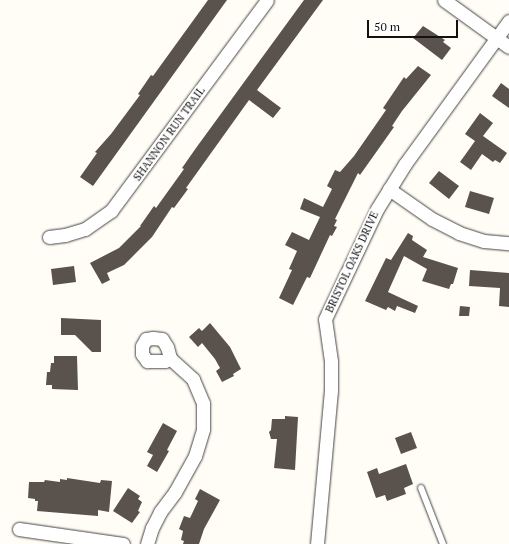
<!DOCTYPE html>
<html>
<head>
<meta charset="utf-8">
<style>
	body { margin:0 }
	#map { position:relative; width:509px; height:544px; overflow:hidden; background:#fffdf5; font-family:"PT Serif",serif }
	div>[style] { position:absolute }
	.building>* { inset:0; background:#5a524d }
	.roads { filter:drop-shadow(0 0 1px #444) drop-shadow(0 0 1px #444) }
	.service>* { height:6px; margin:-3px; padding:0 3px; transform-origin:3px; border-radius:3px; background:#fff }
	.minor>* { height:13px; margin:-6.5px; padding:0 6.5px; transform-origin:6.5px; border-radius:6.5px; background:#fff }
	span { translate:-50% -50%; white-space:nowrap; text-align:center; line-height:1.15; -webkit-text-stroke:4px #fff; paint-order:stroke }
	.street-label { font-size:11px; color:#111 }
	.scale { position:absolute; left:367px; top:20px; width:91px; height:18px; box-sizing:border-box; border:2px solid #111; border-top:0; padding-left:5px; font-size:12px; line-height:14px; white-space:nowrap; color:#111; -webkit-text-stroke:3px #fff; paint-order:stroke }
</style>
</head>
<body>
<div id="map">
	<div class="building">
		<div style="clip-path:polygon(208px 0,227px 0,93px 186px,80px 177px,97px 153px,95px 152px,111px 134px,140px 95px,138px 94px,151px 75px,153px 76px)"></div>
		<div style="clip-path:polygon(304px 0,323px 0,257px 90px,281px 108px,273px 118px,249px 100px,186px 188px,188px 189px,174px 208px,172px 207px,152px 237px,124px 265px,107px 273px,110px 280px,102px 284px,90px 263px,119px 248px,141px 226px,140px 226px,154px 206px,156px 208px,184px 169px,182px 168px,196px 148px)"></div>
		<div style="clip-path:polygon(423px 26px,445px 40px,443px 42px,451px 48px,442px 60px,413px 38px)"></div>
		<div style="clip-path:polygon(418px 66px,431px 75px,402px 111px,392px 126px,394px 127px,360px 175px,358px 173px,335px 219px,337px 220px,334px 226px,337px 227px,332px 236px,330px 235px,310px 278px,307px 277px,293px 305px,279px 298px,292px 270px,289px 269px,297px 251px,285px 245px,292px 232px,309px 240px,320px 217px,300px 209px,304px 198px,323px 207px,332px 189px,327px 186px,335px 170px,340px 172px,354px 156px,386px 110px,383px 108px,404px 77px,406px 79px)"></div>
		<div style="clip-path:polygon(501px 83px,509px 89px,509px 108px,492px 96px)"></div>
		<div style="clip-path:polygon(480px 113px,493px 123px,483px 136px,507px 153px,500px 163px,495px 160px,493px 162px,482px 154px,471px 170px,460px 162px,475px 141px,465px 134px)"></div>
		<div style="clip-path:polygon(439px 171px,459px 186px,449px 199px,429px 183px)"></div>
		<div style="clip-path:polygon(470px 191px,494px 198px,489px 214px,465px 207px)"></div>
		<div style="clip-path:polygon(408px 233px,413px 236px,412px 240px,427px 250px,423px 257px,458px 268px,453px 284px,451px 284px,449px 289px,422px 281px,427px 269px,404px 256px,388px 292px,418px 306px,415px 313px,397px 306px,395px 311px,388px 307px,386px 310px,365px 301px,386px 258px,391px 260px)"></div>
		<div style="clip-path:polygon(74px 266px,76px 282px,53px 285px,51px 269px)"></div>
		<div style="clip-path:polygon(470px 270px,509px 273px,509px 307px,499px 306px,500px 288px,469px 286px)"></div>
		<div style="clip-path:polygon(460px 306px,470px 307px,469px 316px,459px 316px)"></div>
		<div style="clip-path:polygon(61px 318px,101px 320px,101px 352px,92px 352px,75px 335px,61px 335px)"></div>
		<div style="clip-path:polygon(210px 323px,230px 347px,241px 369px,233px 374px,234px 376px,222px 382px,216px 371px,220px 368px,215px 359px,202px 343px,198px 347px,189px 337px,199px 328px,202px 331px)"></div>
		<div style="clip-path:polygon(54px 356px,77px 356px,78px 390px,52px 389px,52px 385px,46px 385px,47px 372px,50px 372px,51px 363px,54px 363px)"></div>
		<div style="clip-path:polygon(285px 416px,298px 417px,295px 470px,274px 468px,277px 439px,271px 439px,269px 432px,271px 430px,272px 419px,285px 419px)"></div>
		<div style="clip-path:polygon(163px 423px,177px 431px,167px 450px,169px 451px,157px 472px,147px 466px,153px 455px,147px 452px)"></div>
		<div style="clip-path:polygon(411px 432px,417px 448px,401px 454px,395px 438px)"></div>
		<div style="clip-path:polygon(406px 464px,413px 484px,404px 488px,406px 494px,387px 501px,385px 495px,376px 498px,367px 472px,377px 468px,379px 474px)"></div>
		<div style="clip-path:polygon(67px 478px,100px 483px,101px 480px,112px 481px,109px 512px,98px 510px,98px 516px,37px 511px,38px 501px,35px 501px,35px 499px,28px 498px,29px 482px,44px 482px,45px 480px,60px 482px,60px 479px,67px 480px)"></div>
		<div style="clip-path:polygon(128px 488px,140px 496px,138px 499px,142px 502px,138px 511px,140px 512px,132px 523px,113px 511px)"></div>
		<div style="clip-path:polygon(200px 489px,220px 500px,204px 529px,199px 544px,183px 544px,184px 541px,181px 540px,183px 531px,179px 529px,184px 516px,190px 518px,198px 501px,195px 499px)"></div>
	</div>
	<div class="roads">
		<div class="service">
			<div style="left:421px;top:488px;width:60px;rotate:68.6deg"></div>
		</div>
		<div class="minor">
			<div style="left:444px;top:0;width:80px;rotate:35.9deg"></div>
			<div style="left:389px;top:189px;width:52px;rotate:34.9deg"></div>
			<div style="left:432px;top:219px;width:30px;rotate:27deg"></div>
			<div style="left:459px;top:233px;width:26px;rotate:18deg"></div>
			<div style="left:484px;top:241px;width:25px;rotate:5deg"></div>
			<div style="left:49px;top:237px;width:16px;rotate:-7deg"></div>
			<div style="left:65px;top:235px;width:21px;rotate:-17deg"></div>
			<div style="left:85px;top:229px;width:32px;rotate:-35deg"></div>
			<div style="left:111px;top:211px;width:262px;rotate:-53.5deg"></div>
			<div style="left:19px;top:529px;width:105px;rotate:8.2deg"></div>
			<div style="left:147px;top:544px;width:17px;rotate:-73deg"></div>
			<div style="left:152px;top:528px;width:18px;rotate:-63deg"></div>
			<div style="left:160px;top:512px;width:25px;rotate:-53deg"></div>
			<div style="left:175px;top:492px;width:41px;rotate:-60.9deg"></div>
			<div style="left:195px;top:456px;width:28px;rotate:-73deg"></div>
			<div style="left:203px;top:429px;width:26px;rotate:-90deg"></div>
			<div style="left:203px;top:403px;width:26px;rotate:-113deg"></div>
			<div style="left:193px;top:379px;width:31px;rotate:-138deg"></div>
			<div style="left:170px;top:358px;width:11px;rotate:-105deg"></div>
			<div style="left:167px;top:347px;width:9px;rotate:-122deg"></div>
			<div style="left:162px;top:339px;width:9px;rotate:-174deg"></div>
			<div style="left:153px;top:338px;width:7px;rotate:172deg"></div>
			<div style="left:146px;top:339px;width:8px;rotate:120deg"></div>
			<div style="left:142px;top:346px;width:8px;rotate:90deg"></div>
			<div style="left:142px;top:354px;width:9px;rotate:54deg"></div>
			<div style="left:147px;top:361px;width:18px"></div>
			<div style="left:165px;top:361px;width:6px;rotate:-31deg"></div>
			<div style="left:317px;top:544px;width:154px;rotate:-84.8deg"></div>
			<div style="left:331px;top:391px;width:30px;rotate:-90deg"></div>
			<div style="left:331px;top:361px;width:42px;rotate:-98.1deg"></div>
			<div style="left:325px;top:319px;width:122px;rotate:-64.7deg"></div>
			<div style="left:377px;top:209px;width:53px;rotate:-58.1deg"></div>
			<div style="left:405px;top:164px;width:177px;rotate:-54deg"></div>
		</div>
	</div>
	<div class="street-label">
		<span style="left:169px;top:134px;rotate:-54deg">SHANNON RUN TRAIL</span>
		<span style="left:352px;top:262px;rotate:-65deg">BRISTOL OAKS DRIVE</span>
	</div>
	<div class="scale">50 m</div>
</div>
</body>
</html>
